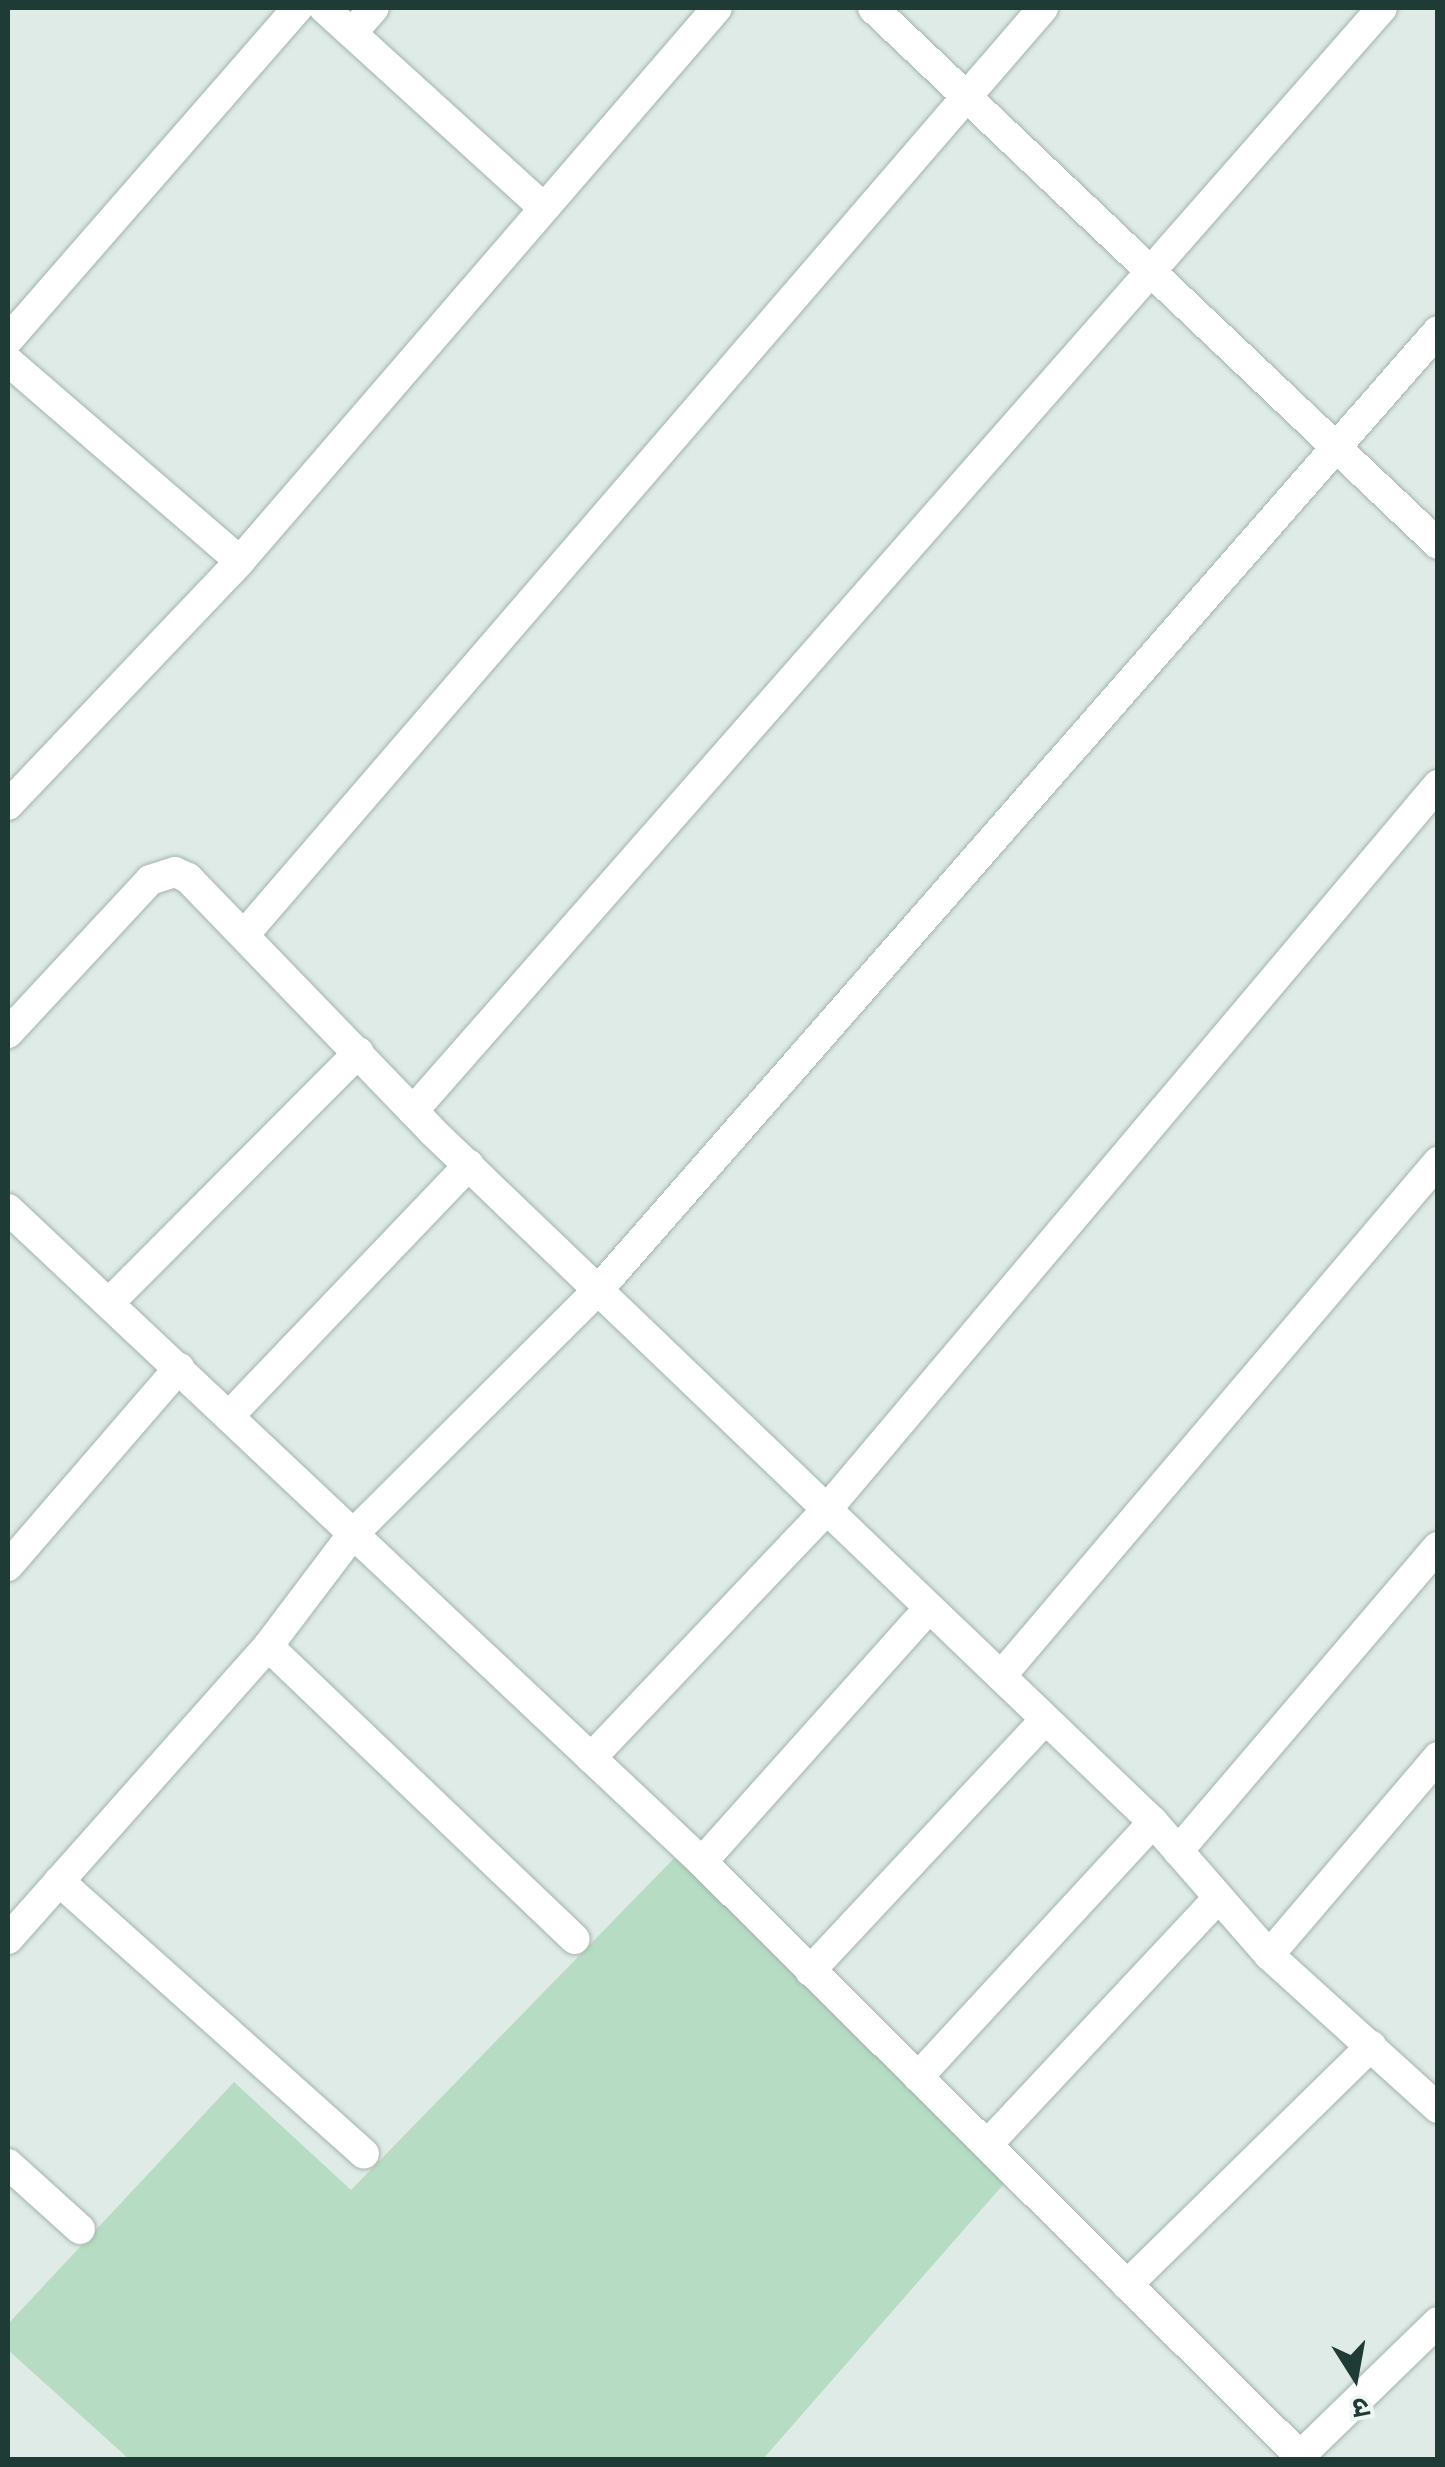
<!DOCTYPE html>
<html>
<head>
<meta charset="utf-8">
<style>
	body { margin:0 }
	#map { position:relative; width:1445px; height:2467px; overflow:hidden; background:#dfebe6; font-family:"Alegreya Sans","Noto Sans Devanagari",sans-serif }
	div>[style] { position:absolute }
	.green>* { inset:0; background:#b6ddc3 }
	.roads { filter:drop-shadow(0 0 2px #a2b3ad) drop-shadow(0 0 2px #a2b3ad) }
	.minor>* { height:30px; margin:-15px; padding:0 15px; transform-origin:15px; border-radius:15px; background:#fff }
	span { translate:-50% -50%; white-space:nowrap; text-align:center; line-height:1.15; -webkit-text-stroke:8px #eff7f4; paint-order:stroke }
	.frame { position:absolute; inset:0; border:10px solid #1f3b35; pointer-events:none }
	.north { position:absolute; left:1305px; top:2327px; width:100px; height:100px; -webkit-text-stroke:8px #eff7f4; paint-order:stroke; rotate:169deg; font-size:28px; font-weight:700; line-height:40px; text-align:center; color:#1f3b35 }
	.north::after { content:''; display:block; margin:auto; width:35px; height:45px; background:#1f3b35; clip-path:polygon(50% 0,100% 100%,50% 72%,0 100%) }
</style>
</head>
<body>
<div id="map">
	<div class="green">
		<div style="clip-path:polygon(684px 1848px,1016px 2170px,763px 2459px,129px 2459px,8px 2350px,8px 2324px,234px 2082px,351px 2190px)"></div>
	</div>
	<div class="roads">
		<div class="minor">
			<div style="left:324px;top:8px;width:297px;rotate:42.3deg"></div>
			<div style="left:873px;top:8px;width:779px;rotate:43.49deg"></div>
			<div style="left:352px;top:33px;width:33px;rotate:-49deg"></div>
			<div style="left:8px;top:340px;width:441px;rotate:-48.9deg"></div>
			<div style="left:8px;top:361px;width:306px;rotate:40.8deg"></div>
			<div style="left:8px;top:805px;width:337px;rotate:-46.4deg"></div>
			<div style="left:240px;top:561px;width:730px;rotate:-49.22deg"></div>
			<div style="left:244px;top:935px;width:1224px;rotate:-49.24deg"></div>
			<div style="left:8px;top:1033px;width:209px;rotate:-47.1deg"></div>
			<div style="left:150px;top:880px;width:26px;rotate:-18deg"></div>
			<div style="left:175px;top:872px;width:14px;rotate:25deg"></div>
			<div style="left:188px;top:878px;width:351px;rotate:46deg"></div>
			<div style="left:432px;top:1131px;width:999px;rotate:43.78deg"></div>
			<div style="left:1153px;top:1822px;width:176px;rotate:48.9deg"></div>
			<div style="left:1269px;top:1955px;width:228px;rotate:42.2deg"></div>
			<div style="left:413px;top:1111px;width:1468px;rotate:-48.7deg"></div>
			<div style="left:8px;top:1209px;width:953px;rotate:43.26deg"></div>
			<div style="left:702px;top:1862px;width:849px;rotate:44.81deg"></div>
			<div style="left:111px;top:1301px;width:351px;rotate:-45.1deg"></div>
			<div style="left:230px;top:1415px;width:346px;rotate:-46.3deg"></div>
			<div style="left:8px;top:1566px;width:262px;rotate:-49.2deg"></div>
			<div style="left:268px;top:1646px;width:424px;rotate:43.7deg"></div>
			<div style="left:1001px;top:1676px;width:675px;rotate:-49.63deg"></div>
			<div style="left:591px;top:1758px;width:344px;rotate:-46.5deg"></div>
			<div style="left:828px;top:1508px;width:946px;rotate:-49.85deg"></div>
			<div style="left:1178px;top:1851px;width:400px;rotate:-49.5deg"></div>
			<div style="left:702px;top:1862px;width:339px;rotate:-48.2deg"></div>
			<div style="left:59px;top:1881px;width:409px;rotate:41.8deg"></div>
			<div style="left:8px;top:1939px;width:392px;rotate:-48.4deg"></div>
			<div style="left:268px;top:1646px;width:139px;rotate:-52.9deg"></div>
			<div style="left:352px;top:1535px;width:349px;rotate:-44.9deg"></div>
			<div style="left:599px;top:1289px;width:1273px;rotate:-48.79deg"></div>
			<div style="left:1269px;top:1955px;width:260px;rotate:-49.5deg"></div>
			<div style="left:810px;top:1971px;width:344px;rotate:-46.9deg"></div>
			<div style="left:918px;top:2077px;width:347px;rotate:-47.3deg"></div>
			<div style="left:987px;top:2145px;width:337px;rotate:-46.9deg"></div>
			<div style="left:8px;top:2164px;width:97px;rotate:42.1deg"></div>
			<div style="left:1127px;top:2285px;width:342px;rotate:-44.4deg"></div>
			<div style="left:1300px;top:2456px;width:192px;rotate:-44.2deg"></div>
		</div>
	</div>
	<div class="frame"></div>
	<div class="north">उ</div>
</div>
</body>
</html>
